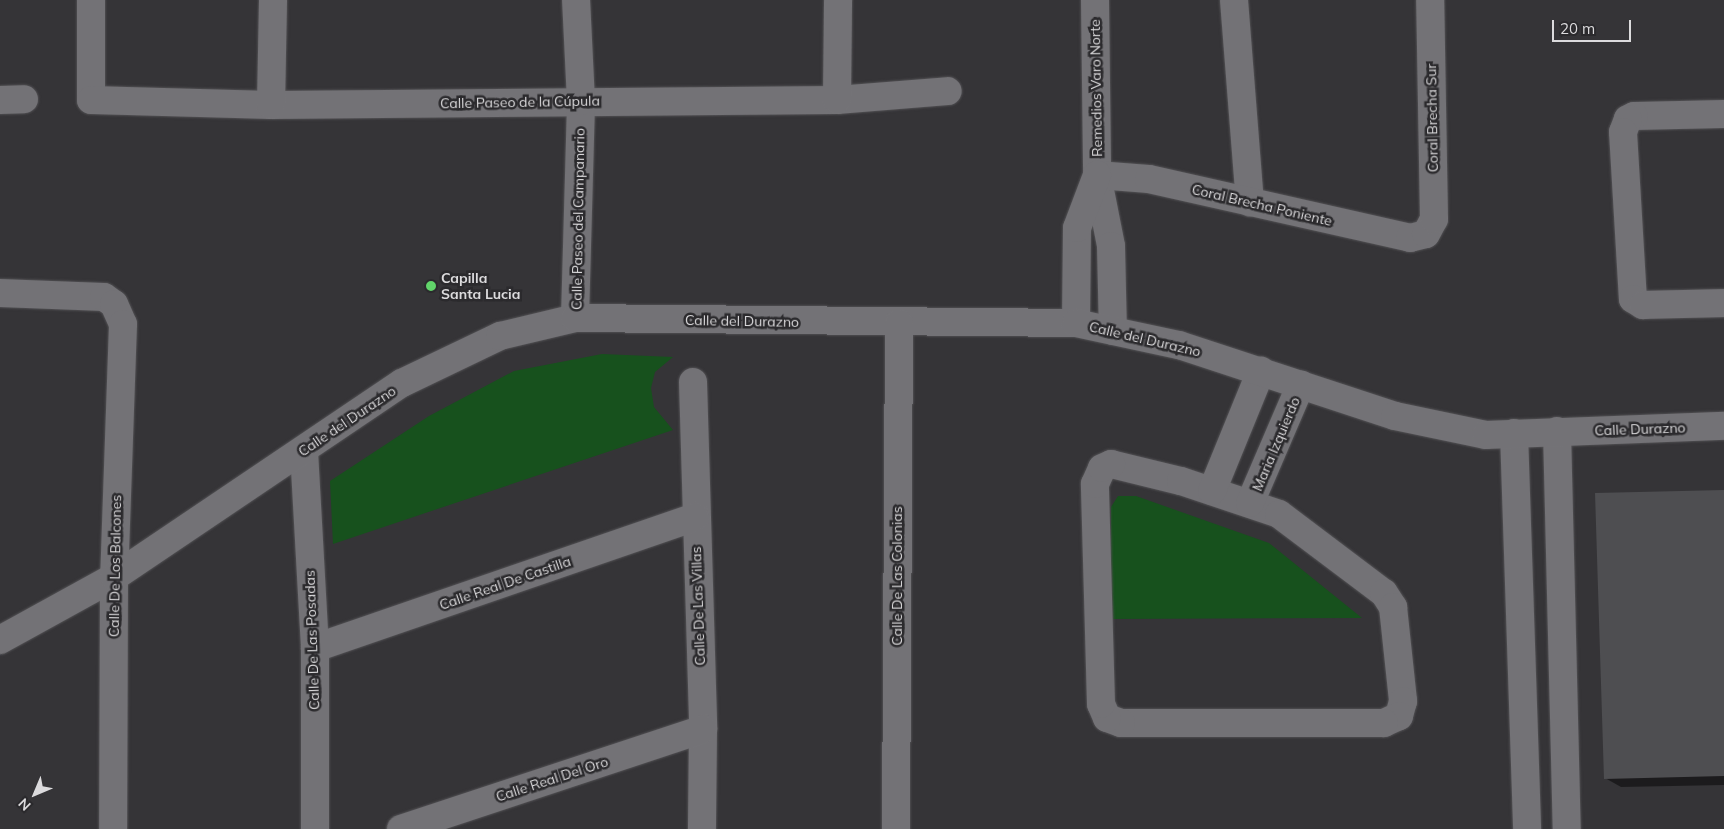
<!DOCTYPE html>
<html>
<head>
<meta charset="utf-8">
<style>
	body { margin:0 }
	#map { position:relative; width:1724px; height:829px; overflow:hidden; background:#353437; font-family:Mulish,sans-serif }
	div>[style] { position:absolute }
	.green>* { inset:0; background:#17511d }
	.shadow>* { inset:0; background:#0007 }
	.building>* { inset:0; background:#4e4e51 }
	.roads { filter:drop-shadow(0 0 1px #525154) drop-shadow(0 0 1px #525154) }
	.minor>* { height:28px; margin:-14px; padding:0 14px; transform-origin:14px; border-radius:14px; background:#737276 }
	.dots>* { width:14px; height:14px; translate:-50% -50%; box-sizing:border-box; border:2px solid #2b2a2d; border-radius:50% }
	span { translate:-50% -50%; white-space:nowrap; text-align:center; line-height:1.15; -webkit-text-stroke:5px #2b2a2d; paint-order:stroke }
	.street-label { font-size:14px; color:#dcdbdd }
	.poi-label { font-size:14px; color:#dcdbdd; font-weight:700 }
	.left { translate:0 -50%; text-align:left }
	.north { position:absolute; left:10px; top:769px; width:50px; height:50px; -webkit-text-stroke:4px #2b2a2d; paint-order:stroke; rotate:225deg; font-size:14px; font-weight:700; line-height:20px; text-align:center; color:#dcdbdd }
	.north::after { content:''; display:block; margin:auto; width:18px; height:22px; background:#dcdbdd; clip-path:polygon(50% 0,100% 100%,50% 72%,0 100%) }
	.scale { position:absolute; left:1552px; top:20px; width:79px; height:22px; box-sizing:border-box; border:2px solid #dcdbdd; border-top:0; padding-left:6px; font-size:15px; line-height:18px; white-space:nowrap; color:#dcdbdd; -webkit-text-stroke:4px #2b2a2d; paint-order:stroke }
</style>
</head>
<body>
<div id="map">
	<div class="green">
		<div style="clip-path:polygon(602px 354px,673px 357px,655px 372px,651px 388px,654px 407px,673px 430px,333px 544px,330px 481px,429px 416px,514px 371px)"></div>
		<div style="clip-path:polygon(1118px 496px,1136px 496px,1269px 543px,1362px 618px,1111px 619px,1111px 507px)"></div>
	</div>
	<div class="shadow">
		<div style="clip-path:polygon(1724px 491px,1724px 785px,1621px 787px,1605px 778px)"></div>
	</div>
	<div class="building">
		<div style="clip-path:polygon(1724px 490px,1724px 776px,1604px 779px,1595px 493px)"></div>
	</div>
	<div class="roads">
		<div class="minor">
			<div style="left:91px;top:0;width:100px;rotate:90deg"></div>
			<div style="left:91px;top:100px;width:180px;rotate:1.6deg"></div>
			<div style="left:271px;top:105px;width:566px;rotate:-0.51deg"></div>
			<div style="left:837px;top:100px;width:111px;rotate:-4.6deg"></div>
			<div style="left:1095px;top:0;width:175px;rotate:89.3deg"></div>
			<div style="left:1097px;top:175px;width:72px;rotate:78.8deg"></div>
			<div style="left:1111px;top:246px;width:85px;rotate:88.7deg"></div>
			<div style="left:1234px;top:0;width:203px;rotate:85.5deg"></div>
			<div style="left:0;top:100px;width:24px;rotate:-2deg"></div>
			<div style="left:837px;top:100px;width:100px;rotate:-89.4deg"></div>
			<div style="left:271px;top:105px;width:105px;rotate:-88.9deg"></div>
			<div style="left:1724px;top:114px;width:90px;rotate:178.7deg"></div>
			<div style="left:1634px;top:116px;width:7px;rotate:153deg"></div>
			<div style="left:1628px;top:119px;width:14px;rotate:111deg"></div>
			<div style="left:1623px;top:132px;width:167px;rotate:86.6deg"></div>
			<div style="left:1633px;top:299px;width:12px;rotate:31deg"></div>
			<div style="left:1643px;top:305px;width:81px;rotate:-1.4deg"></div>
			<div style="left:1097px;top:175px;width:52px;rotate:4.4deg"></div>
			<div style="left:1149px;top:179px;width:268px;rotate:12.7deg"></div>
			<div style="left:1410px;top:238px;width:16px;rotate:-14deg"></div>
			<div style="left:1426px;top:234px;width:17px;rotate:-62deg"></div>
			<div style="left:1434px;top:219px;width:219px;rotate:-91deg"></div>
			<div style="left:0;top:293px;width:104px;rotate:2.2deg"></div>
			<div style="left:104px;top:297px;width:12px;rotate:35deg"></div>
			<div style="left:114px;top:304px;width:22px;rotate:66deg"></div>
			<div style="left:123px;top:324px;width:253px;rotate:92deg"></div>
			<div style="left:114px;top:577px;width:252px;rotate:90.2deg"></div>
			<div style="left:575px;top:318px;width:217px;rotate:-88.4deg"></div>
			<div style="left:581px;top:101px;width:101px;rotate:-92.8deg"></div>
			<div style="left:1076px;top:323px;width:95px;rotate:-89.4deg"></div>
			<div style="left:1077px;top:228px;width:57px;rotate:-69.3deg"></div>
			<div style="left:693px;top:382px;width:347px;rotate:88.3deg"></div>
			<div style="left:703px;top:729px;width:100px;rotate:90.6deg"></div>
			<div style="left:1557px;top:431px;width:398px;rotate:88.6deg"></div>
			<div style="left:1514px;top:433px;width:396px;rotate:88.1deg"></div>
			<div style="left:304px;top:451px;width:197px;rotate:86.8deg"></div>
			<div style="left:315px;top:648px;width:181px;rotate:90deg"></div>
			<div style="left:1111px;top:464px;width:72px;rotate:13.7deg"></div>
			<div style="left:1181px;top:481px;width:103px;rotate:18.6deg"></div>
			<div style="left:1279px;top:514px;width:131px;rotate:37deg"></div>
			<div style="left:1384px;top:593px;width:17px;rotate:57deg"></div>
			<div style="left:1393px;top:607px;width:95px;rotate:83.9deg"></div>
			<div style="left:1403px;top:701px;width:16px;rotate:105deg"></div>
			<div style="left:1399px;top:716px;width:17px;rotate:155deg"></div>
			<div style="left:1384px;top:723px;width:263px;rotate:180deg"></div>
			<div style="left:1121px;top:723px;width:15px;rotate:-160deg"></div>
			<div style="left:1107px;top:718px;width:15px;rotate:-113deg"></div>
			<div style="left:1101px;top:704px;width:220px;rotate:-91.6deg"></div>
			<div style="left:1095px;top:484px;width:17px;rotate:-66deg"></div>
			<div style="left:1102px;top:468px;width:10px;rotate:-24deg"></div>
			<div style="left:1212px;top:491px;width:130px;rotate:-67.8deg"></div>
			<div style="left:1250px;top:503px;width:129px;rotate:-66.8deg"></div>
			<div style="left:0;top:640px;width:130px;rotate:-28.9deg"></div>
			<div style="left:114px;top:577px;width:347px;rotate:-34deg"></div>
			<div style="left:402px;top:383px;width:109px;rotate:-25.6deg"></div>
			<div style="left:500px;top:336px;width:77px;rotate:-13.5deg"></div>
			<div style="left:575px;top:318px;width:501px;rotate:0.57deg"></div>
			<div style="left:1076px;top:323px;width:105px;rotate:12.1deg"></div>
			<div style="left:1179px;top:345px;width:227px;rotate:18.2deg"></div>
			<div style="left:1395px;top:416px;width:93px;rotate:11.8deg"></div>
			<div style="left:1486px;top:435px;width:238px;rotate:-2.2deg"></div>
			<div style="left:315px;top:648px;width:402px;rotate:-19deg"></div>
			<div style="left:401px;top:829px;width:318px;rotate:-18.3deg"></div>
			<div style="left:896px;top:829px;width:506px;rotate:-89.66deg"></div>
		</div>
	</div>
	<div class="dots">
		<div style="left:431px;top:286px;background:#61d46a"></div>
	</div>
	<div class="street-label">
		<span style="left:1096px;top:88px;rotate:-91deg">Remedios Varo Norte</span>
		<span style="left:520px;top:102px;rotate:-1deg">Calle Paseo de la Cúpula</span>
		<span style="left:1432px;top:118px;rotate:-91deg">Coral Brecha Sur</span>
		<span style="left:1262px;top:205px;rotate:13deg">Coral Brecha Poniente</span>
		<span style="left:578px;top:219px;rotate:-89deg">Calle Paseo del Campanario</span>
		<span style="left:742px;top:321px;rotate:1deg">Calle del Durazno</span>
		<span style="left:1145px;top:339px;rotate:13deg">Calle del Durazno</span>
		<span style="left:347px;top:421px;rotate:-34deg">Calle del Durazno</span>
		<span style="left:1640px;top:429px;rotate:-2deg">Calle Durazno</span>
		<span style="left:1276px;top:444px;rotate:-67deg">Maria Izquierdo</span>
		<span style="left:115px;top:566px;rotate:-89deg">Calle De Los Balcones</span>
		<span style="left:897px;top:576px;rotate:-90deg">Calle De Las Colonias</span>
		<span style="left:505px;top:583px;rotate:-19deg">Calle Real De Castilla</span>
		<span style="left:698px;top:606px;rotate:-92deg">Calle De Las Villas</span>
		<span style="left:312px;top:640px;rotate:-92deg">Calle De Las Posadas</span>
		<span style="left:552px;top:779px;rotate:-18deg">Calle Real Del Oro</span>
	</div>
	<div class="poi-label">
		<span class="left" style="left:441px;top:286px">Capilla<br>Santa Lucia</span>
	</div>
	<div class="north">N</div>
	<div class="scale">20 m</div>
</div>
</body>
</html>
